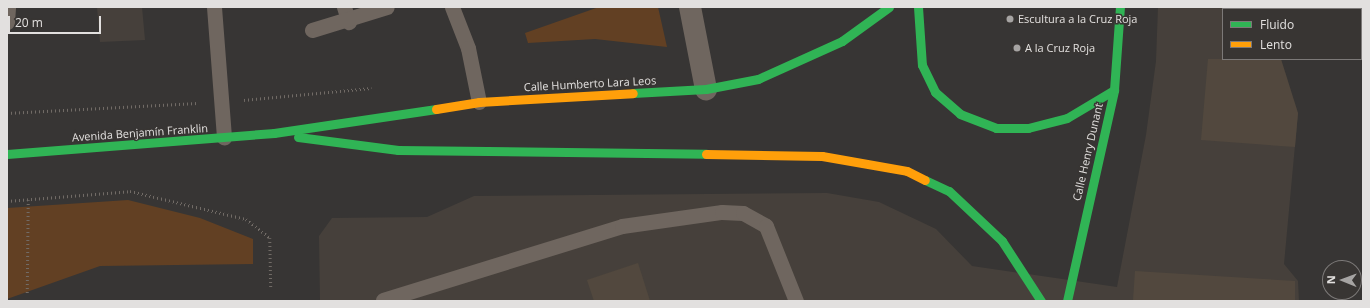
<!DOCTYPE html>
<html>
<head>
<meta charset="utf-8">
<style>
	body { margin:0 }
	#map { position:relative; width:1370px; height:308px; overflow:hidden; background:#373534; font-family:"Open Sans",sans-serif }
	div>[style] { position:absolute }
	.built>* { inset:0; background:#46403b }
	.green>* { inset:0; background:#624023 }
	.building>* { inset:0; background:#52483e }
	.path>* { height:2.5px; margin-top:-1.25px; transform-origin:0; background:repeating-linear-gradient(90deg,#716b66 0 1px,transparent 0 4px) }
	.lane>* { height:15px; margin:-7.5px; padding:0 7.5px; transform-origin:7.5px; border-radius:7.5px; background:#6f665f }
	.street>* { height:22px; margin:-11px; padding:0 11px; transform-origin:11px; border-radius:11px; background:#6f665f }
	.fast>* { height:9px; margin:-4.5px; padding:0 4.5px; transform-origin:4.5px; border-radius:4.5px; background:#30b455 }
	.slow>* { height:9px; margin:-4.5px; padding:0 4.5px; transform-origin:4.5px; border-radius:4.5px; background:#ff9f0a }
	.dots>* { width:11px; height:11px; translate:-50% -50%; box-sizing:border-box; border:2px solid #383533; border-radius:50% }
	span { translate:-50% -50%; white-space:nowrap; text-align:center; line-height:1.15; -webkit-text-stroke:3px #383533; paint-order:stroke }
	.poi-label { font-size:11px; color:#e2e0df }
	.left { translate:0 -50%; text-align:left }
	.street-label { font-size:11px; color:#e2e0df }
	.frame { position:absolute; inset:0; border:8px solid #e2e0df; pointer-events:none }
	.legend { position:absolute; left:1222px; top:8px; width:140px; height:52px; box-sizing:border-box; background:#383533; border:1px solid #7c7978; margin:0; padding:5px 7px; list-style:none; font-size:12px; color:#e2e0df }
	.legend li { display:flex; align-items:center; gap:8px; height:20px }
	.legend b { width:20px; border:1px solid #7c7978 }
	.north { position:absolute; left:1322px; top:260px; width:40px; height:40px; box-sizing:border-box; background:#383533; border:1px solid #7c7978; border-radius:50%; rotate:271deg; font-size:11px; font-weight:700; line-height:16px; text-align:center; color:#e2e0df }
	.north::after { content:''; display:block; margin:auto; width:14px; height:18px; background:#a6a4a3; clip-path:polygon(50% 0,100% 100%,50% 72%,0 100%) }
	.scale { position:absolute; left:8px; top:16px; width:93px; height:18px; box-sizing:border-box; border:2px solid #e2e0df; border-top:0; padding-left:5px; font-size:12px; line-height:14px; white-space:nowrap; color:#e2e0df; -webkit-text-stroke:3px #383533; paint-order:stroke }
</style>
</head>
<body>
<div id="map">
	<div class="built">
		<div style="clip-path:polygon(97px 7px,142px 7px,145px 40px,100px 42px)"></div>
		<div style="clip-path:polygon(1158px 7px,1264px 7px,1223px 9px,1223px 59px,1298px 113px,1284px 264px,1298px 281px,1299px 301px,320px 301px,319px 236px,332px 218px,427px 217px,474px 196px,827px 193px,879px 202px,936px 229px,972px 266px,1117px 287px,1146px 135px,1156px 61px)"></div>
	</div>
	<div class="green">
		<div style="clip-path:polygon(599px 7px,658px 7px,667px 47px,595px 39px,528px 43px,525px 33px)"></div>
		<div style="clip-path:polygon(128px 200px,200px 218px,253px 239px,253px 264px,100px 266px,7px 299px,7px 208px)"></div>
	</div>
	<div class="building">
		<div style="clip-path:polygon(1208px 59px,1281px 59px,1298px 113px,1295px 147px,1201px 140px)"></div>
		<div style="clip-path:polygon(638px 263px,650px 301px,594px 301px,587px 280px)"></div>
		<div style="clip-path:polygon(1135px 271px,1295px 281px,1295px 301px,1133px 301px)"></div>
	</div>
	<div class="path">
		<div style="left:244px;top:100px;width:128px;rotate:-5.4deg"></div>
		<div style="left:7px;top:113px;width:191px;rotate:-3deg"></div>
		<div style="left:7px;top:201px;width:123px;rotate:-4.6deg"></div>
		<div style="left:130px;top:191px;width:119px;rotate:13.6deg"></div>
		<div style="left:246px;top:219px;width:31px;rotate:38deg"></div>
		<div style="left:270px;top:238px;width:51px;rotate:88.9deg"></div>
		<div style="left:27px;top:293px;width:93px;rotate:-89.4deg"></div>
	</div>
	<div class="lane">
		<div style="left:214px;top:7px;width:131px;rotate:85.6deg"></div>
		<div style="left:344px;top:7px;width:16px;rotate:72deg"></div>
		<div style="left:452px;top:7px;width:44px;rotate:68.7deg"></div>
		<div style="left:468px;top:48px;width:55px;rotate:78.5deg"></div>
		<div style="left:7px;top:22px;width:15px;rotate:-86deg"></div>
		<div style="left:312px;top:30px;width:78px;rotate:-17deg"></div>
		<div style="left:383px;top:300px;width:250px;rotate:-17.2deg"></div>
		<div style="left:622px;top:226px;width:101px;rotate:-8deg"></div>
		<div style="left:722px;top:212px;width:21px;rotate:3deg"></div>
		<div style="left:743px;top:213px;width:26px;rotate:29deg"></div>
		<div style="left:766px;top:226px;width:81px;rotate:68.2deg"></div>
	</div>
	<div class="street">
		<div style="left:690px;top:7px;width:84px;rotate:79deg"></div>
	</div>
	<div class="fast">
		<div style="left:918px;top:7px;width:58px;rotate:86.1deg"></div>
		<div style="left:922px;top:65px;width:30px;rotate:64deg"></div>
		<div style="left:935px;top:92px;width:33px;rotate:41deg"></div>
		<div style="left:960px;top:114px;width:39px;rotate:21deg"></div>
		<div style="left:996px;top:128px;width:32px"></div>
		<div style="left:1028px;top:128px;width:40px;rotate:-14.4deg"></div>
		<div style="left:1067px;top:118px;width:55px;rotate:-30.8deg"></div>
		<div style="left:633px;top:93px;width:73px;rotate:-3.1deg"></div>
		<div style="left:706px;top:89px;width:53px;rotate:-10.9deg"></div>
		<div style="left:758px;top:79px;width:92px;rotate:-24.3deg"></div>
		<div style="left:842px;top:41px;width:58px;rotate:-35.9deg"></div>
		<div style="left:298px;top:137px;width:101px;rotate:7.4deg"></div>
		<div style="left:398px;top:150px;width:308px;rotate:0.7deg"></div>
		<div style="left:7px;top:154px;width:268px;rotate:-4.5deg"></div>
		<div style="left:274px;top:133px;width:164px;rotate:-8.4deg"></div>
		<div style="left:925px;top:180px;width:26px;rotate:25deg"></div>
		<div style="left:949px;top:191px;width:73px;rotate:43.3deg"></div>
		<div style="left:1002px;top:241px;width:72px;rotate:57deg"></div>
		<div style="left:1067px;top:301px;width:216px;rotate:-77.4deg"></div>
		<div style="left:1114px;top:90px;width:83px;rotate:-85.9deg"></div>
	</div>
	<div class="slow">
		<div style="left:436px;top:109px;width:44px;rotate:-9.2deg"></div>
		<div style="left:479px;top:102px;width:154px;rotate:-3.3deg"></div>
		<div style="left:706px;top:154px;width:116px;rotate:1deg"></div>
		<div style="left:822px;top:156px;width:86px;rotate:10deg"></div>
		<div style="left:907px;top:171px;width:20px;rotate:27deg"></div>
	</div>
	<div class="dots">
		<div style="left:1010px;top:19px;background:#a6a4a3"></div>
		<div style="left:1017px;top:48px;background:#a6a4a3"></div>
	</div>
	<div class="poi-label">
		<span class="left" style="left:1018px;top:19px">Escultura a la Cruz Roja</span>
		<span class="left" style="left:1025px;top:48px">A la Cruz Roja</span>
	</div>
	<div class="street-label">
		<span style="left:590px;top:84px;rotate:-3deg">Calle Humberto Lara Leos</span>
		<span style="left:140px;top:133px;rotate:-4deg">Avenida Benjamín Franklin</span>
		<span style="left:1088px;top:152px;rotate:-77deg">Calle Henry Dunant</span>
	</div>
	<div class="frame"></div>
	<ul class="legend">
	<li><b style="height:5px;background:#30b455"></b>Fluido</li>
	<li><b style="height:5px;background:#ff9f0a"></b>Lento</li>
	</ul>
	<div class="north">N</div>
	<div class="scale">20 m</div>
</div>
</body>
</html>
